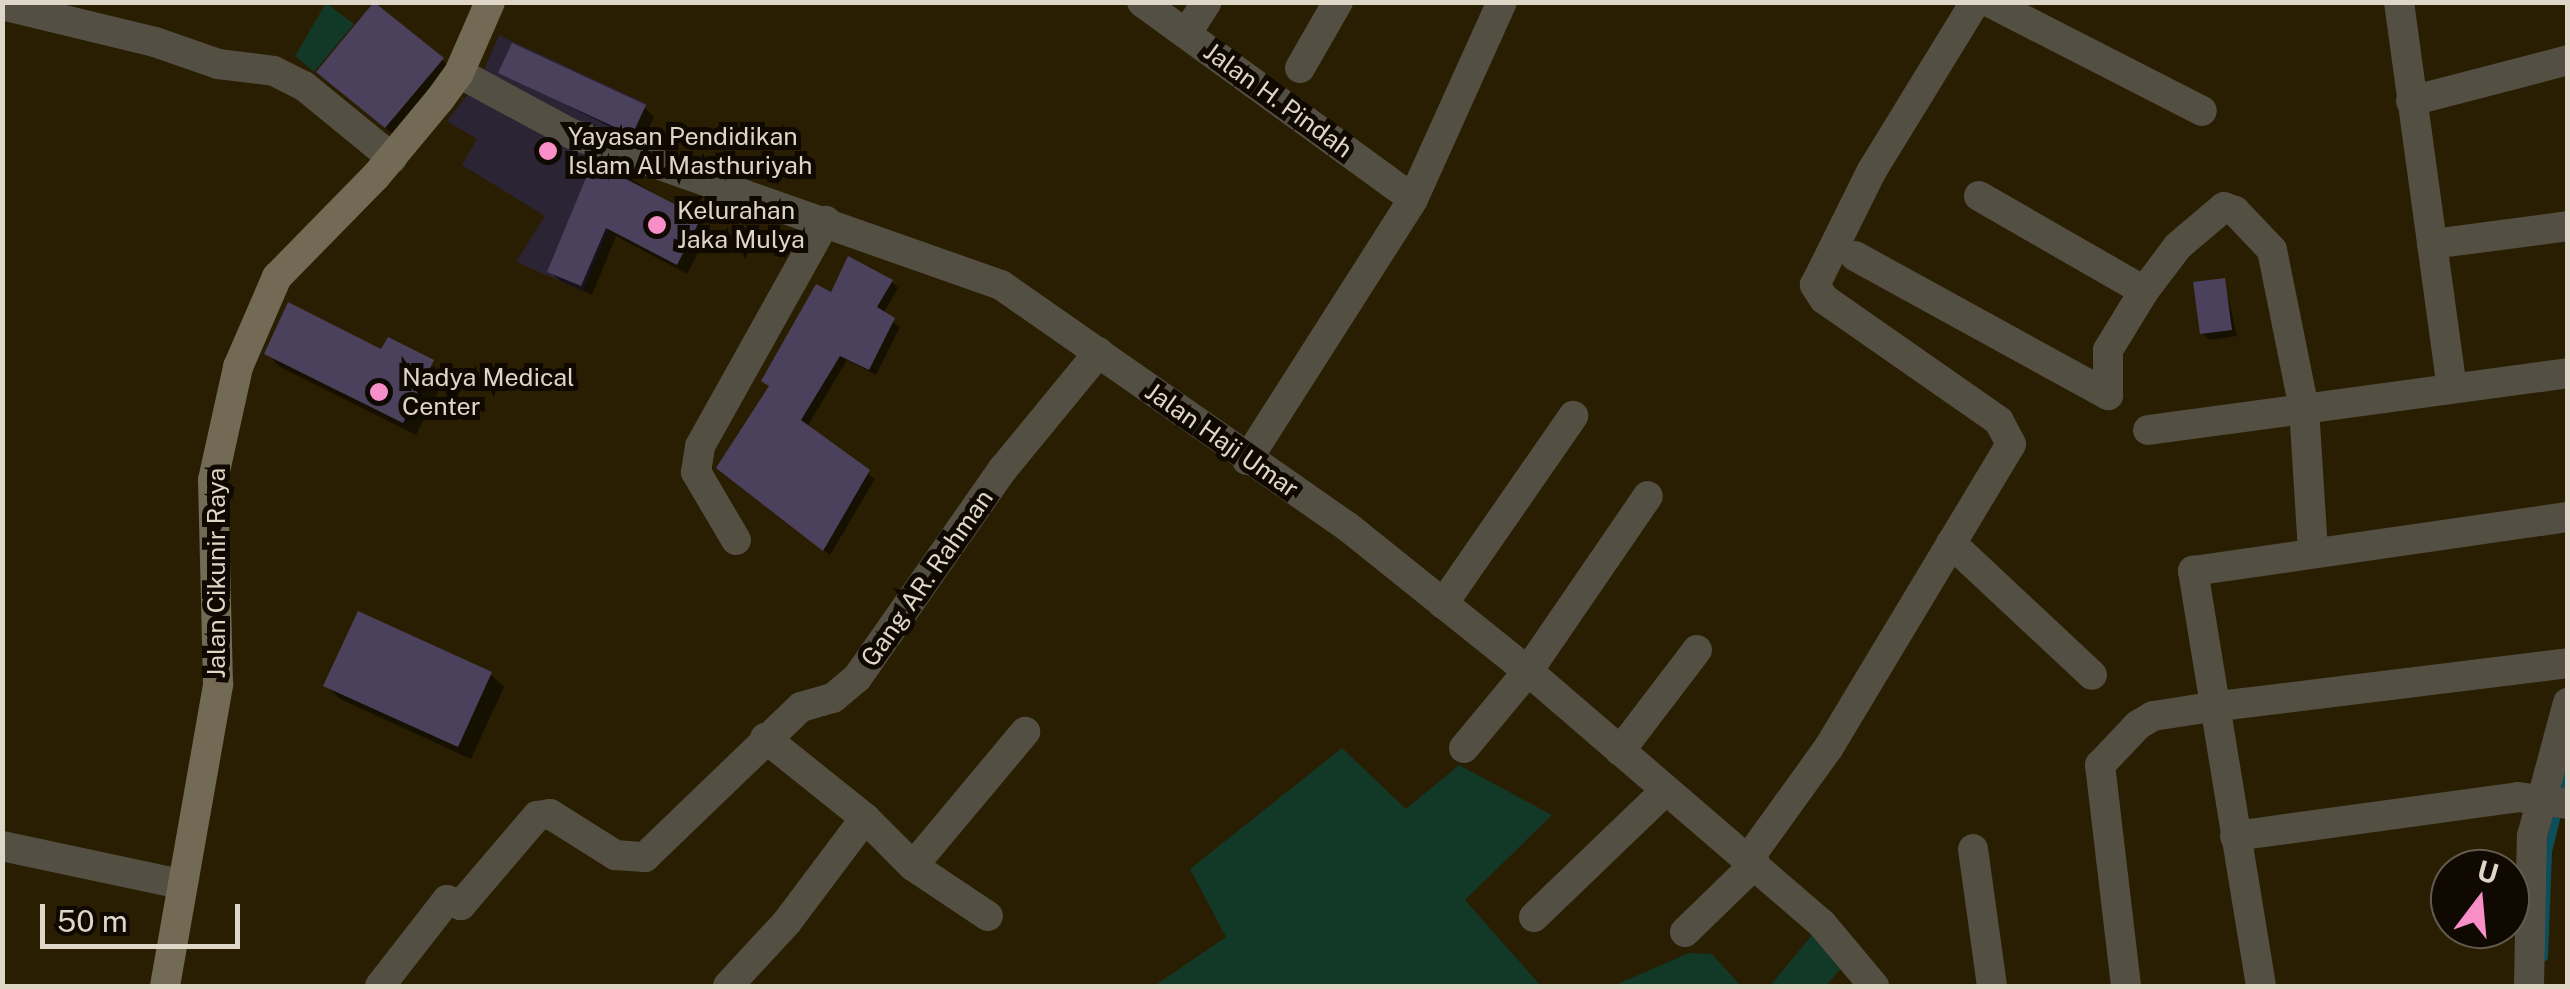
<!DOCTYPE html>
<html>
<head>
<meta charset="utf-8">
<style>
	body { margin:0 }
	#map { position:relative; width:2570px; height:989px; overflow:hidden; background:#2a1e02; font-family:"Public Sans",sans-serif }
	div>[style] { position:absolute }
	.education>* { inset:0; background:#2b2434 }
	.green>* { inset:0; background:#123827 }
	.shadow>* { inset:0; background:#0007 }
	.stream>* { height:8px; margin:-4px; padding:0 4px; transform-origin:4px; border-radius:4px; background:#0d4e5b }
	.building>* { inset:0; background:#4b415d }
	.street>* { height:30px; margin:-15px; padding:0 15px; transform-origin:15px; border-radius:15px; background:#544f43 }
	.secondary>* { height:30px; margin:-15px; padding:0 15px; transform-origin:15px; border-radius:15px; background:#726a55 }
	.dots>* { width:28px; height:28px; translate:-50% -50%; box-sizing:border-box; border:5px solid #0f0902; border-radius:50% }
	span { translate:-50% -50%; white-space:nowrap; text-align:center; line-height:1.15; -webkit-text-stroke:10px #0f0902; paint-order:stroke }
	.street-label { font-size:25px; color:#ded6c6 }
	.poi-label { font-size:25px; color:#ded6c6 }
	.left { translate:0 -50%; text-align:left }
	.frame { position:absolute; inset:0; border:5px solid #ded6c6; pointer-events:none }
	.north { position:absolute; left:2430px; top:849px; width:100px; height:100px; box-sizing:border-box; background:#0f0902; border:2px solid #625b50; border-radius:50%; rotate:16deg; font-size:28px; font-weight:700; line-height:40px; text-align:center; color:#ded6c6 }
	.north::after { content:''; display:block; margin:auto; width:35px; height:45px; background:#f98fc9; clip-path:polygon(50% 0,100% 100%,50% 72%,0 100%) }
	.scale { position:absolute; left:40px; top:904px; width:200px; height:45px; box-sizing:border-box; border:5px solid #ded6c6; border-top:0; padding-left:12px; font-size:30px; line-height:35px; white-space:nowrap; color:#ded6c6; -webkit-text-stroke:8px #0f0902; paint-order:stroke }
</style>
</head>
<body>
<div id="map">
	<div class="education">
		<div style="clip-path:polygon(499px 35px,647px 104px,620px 163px,632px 172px,583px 291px,516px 262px,545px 216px,462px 165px,477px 139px,447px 121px,480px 79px)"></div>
	</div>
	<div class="green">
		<div style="clip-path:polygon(326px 3px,354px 24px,314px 72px,295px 56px)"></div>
		<div style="clip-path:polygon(1342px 748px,1406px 809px,1459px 765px,1552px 815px,1465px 900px,1541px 986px,1154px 986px,1226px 937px,1190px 869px)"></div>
		<div style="clip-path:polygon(1812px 935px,1841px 968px,1826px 986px,1770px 986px)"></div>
		<div style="clip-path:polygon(1689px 953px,1712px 954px,1741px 986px,1613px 986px)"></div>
	</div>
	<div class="shadow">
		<div style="clip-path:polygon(442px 60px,456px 73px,400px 140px,333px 85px)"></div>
		<div style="clip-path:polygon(501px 72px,644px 107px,654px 117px,642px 143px)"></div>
		<div style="clip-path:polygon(627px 176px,710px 230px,687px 274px,616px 236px,592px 295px,560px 281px,550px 271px)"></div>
		<div style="clip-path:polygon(2224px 280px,2237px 336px,2209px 340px,2203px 333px)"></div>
		<div style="clip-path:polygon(892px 282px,898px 288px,883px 314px,900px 327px,876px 375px,847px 360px,807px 427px,875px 479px,830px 555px,725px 474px,832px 295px)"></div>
		<div style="clip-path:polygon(389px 340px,446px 376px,416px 435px,280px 367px,267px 353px,382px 353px)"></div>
		<div style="clip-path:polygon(490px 674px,504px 687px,471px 759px,340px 699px,326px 685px)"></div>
	</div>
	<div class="stream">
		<div style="left:2562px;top:794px;width:25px;rotate:-76deg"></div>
		<div style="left:2544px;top:957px;width:105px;rotate:-87.8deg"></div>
		<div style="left:2548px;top:852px;width:46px;rotate:-76.3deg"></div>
	</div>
	<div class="building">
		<div style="clip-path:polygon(374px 2px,444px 58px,385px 128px,316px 72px)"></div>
		<div style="clip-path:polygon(512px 43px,646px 105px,632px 135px,498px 73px)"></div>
		<div style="clip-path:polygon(593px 161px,629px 174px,626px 179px,701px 218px,677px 265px,606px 228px,581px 286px,547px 272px)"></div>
		<div style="clip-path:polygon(848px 256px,893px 280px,877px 307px,895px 318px,869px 370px,840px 356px,801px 420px,870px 470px,823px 551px,716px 468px,769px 386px,761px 381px,816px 284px,831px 292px)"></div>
		<div style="clip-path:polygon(2225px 278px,2232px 330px,2200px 334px,2193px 282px)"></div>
		<div style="clip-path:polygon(288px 302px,381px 349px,388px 337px,434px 360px,403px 423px,264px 354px)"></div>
		<div style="clip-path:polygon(358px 611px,492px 672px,458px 747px,323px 686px)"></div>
	</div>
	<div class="street">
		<div style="left:1142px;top:2px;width:335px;rotate:36deg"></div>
		<div style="left:1989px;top:2px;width:239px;rotate:27.1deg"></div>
		<div style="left:2399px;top:2px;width:390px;rotate:82.2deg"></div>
		<div style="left:2px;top:5px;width:157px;rotate:13.6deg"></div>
		<div style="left:155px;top:42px;width:67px;rotate:19.2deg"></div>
		<div style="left:218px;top:64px;width:56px;rotate:7.1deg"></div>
		<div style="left:274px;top:71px;width:34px;rotate:27deg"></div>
		<div style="left:304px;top:86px;width:114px;rotate:39.3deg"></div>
		<div style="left:1186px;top:34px;width:38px;rotate:-57deg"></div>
		<div style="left:1300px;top:68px;width:76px;rotate:-60.1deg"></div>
		<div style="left:459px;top:73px;width:128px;rotate:28.4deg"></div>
		<div style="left:572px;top:134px;width:455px;rotate:19.4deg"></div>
		<div style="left:1001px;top:285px;width:423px;rotate:34.9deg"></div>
		<div style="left:1348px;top:527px;width:231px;rotate:38.7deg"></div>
		<div style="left:1528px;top:671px;width:388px;rotate:40.7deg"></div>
		<div style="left:1822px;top:924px;width:81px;rotate:50deg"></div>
		<div style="left:2411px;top:101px;width:162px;rotate:-14.6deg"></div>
		<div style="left:1979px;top:196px;width:190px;rotate:29.9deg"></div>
		<div style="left:2432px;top:244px;width:137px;rotate:-7.5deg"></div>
		<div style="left:1855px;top:256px;width:289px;rotate:28.8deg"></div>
		<div style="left:2108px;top:395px;width:45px;rotate:-90deg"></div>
		<div style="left:2108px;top:350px;width:69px;rotate:-58.6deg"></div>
		<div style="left:2144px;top:291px;width:56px;rotate:-52.9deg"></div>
		<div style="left:2178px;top:246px;width:60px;rotate:-40.3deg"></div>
		<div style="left:2224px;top:207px;width:12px;rotate:20deg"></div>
		<div style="left:2235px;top:211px;width:54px;rotate:46.5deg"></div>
		<div style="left:2272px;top:250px;width:161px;rotate:78.6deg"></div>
		<div style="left:2304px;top:408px;width:143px;rotate:86.4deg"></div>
		<div style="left:2148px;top:430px;width:424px;rotate:-7.7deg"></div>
		<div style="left:1247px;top:460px;width:309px;rotate:-57.5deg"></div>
		<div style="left:1413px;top:199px;width:216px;rotate:-65.7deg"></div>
		<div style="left:736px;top:540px;width:79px;rotate:-120.5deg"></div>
		<div style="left:696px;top:472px;width:26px;rotate:-81deg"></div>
		<div style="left:700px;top:446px;width:258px;rotate:-60.8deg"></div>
		<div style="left:1951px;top:543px;width:193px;rotate:43.1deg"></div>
		<div style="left:1443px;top:604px;width:229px;rotate:-55.3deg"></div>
		<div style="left:1464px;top:748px;width:100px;rotate:-50.3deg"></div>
		<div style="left:1528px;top:671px;width:212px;rotate:-55.6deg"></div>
		<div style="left:1620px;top:751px;width:127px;rotate:-52.7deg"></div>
		<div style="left:865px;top:818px;width:68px;rotate:45deg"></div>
		<div style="left:913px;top:866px;width:90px;rotate:33.7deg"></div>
		<div style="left:2235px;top:836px;width:286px;rotate:-7.8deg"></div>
		<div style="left:2518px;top:797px;width:50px;rotate:8deg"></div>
		<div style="left:2px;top:846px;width:183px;rotate:12deg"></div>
		<div style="left:1973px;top:849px;width:138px;rotate:82.1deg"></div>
		<div style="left:1749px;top:858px;width:137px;rotate:-54.2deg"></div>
		<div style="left:1829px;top:747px;width:353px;rotate:-59deg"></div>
		<div style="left:2011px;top:444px;width:26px;rotate:-118deg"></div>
		<div style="left:1999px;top:421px;width:213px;rotate:-145.1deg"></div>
		<div style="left:1824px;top:299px;width:17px;rotate:-123deg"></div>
		<div style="left:1815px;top:285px;width:126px;rotate:-63.6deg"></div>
		<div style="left:1871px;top:172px;width:199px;rotate:-58.5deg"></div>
		<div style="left:913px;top:866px;width:175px;rotate:-50.1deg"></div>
		<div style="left:1534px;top:917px;width:180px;rotate:-43.9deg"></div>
		<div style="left:1685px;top:932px;width:98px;rotate:-44.2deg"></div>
		<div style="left:380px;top:986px;width:109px;rotate:-52.1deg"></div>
		<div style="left:447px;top:900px;width:15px;rotate:20deg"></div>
		<div style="left:461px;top:905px;width:117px;rotate:-49.5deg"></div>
		<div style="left:537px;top:816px;width:13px;rotate:-9deg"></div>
		<div style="left:550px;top:814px;width:77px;rotate:32.2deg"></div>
		<div style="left:615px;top:855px;width:30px;rotate:4deg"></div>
		<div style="left:645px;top:857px;width:216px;rotate:-43.9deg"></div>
		<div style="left:801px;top:707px;width:33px;rotate:-16deg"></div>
		<div style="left:833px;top:698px;width:31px;rotate:-40deg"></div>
		<div style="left:857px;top:678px;width:255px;rotate:-55.1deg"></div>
		<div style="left:1003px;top:469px;width:151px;rotate:-50.6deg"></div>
		<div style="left:728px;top:986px;width:87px;rotate:-47.3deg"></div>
		<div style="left:787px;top:922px;width:130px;rotate:-53.1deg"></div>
		<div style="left:865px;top:818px;width:128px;rotate:-141.3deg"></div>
		<div style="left:2126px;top:986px;width:223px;rotate:-96.7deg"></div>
		<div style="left:2100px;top:765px;width:55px;rotate:-46.5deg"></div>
		<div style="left:2138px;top:725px;width:17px;rotate:-31deg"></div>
		<div style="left:2153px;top:716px;width:59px;rotate:-8.8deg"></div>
		<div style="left:2211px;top:707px;width:360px;rotate:-7deg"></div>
		<div style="left:2261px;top:986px;width:421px;rotate:-99.3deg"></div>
		<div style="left:2193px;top:571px;width:379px;rotate:-8.2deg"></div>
		<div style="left:2529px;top:986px;width:150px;rotate:-88.9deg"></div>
		<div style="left:2532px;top:836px;width:138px;rotate:-74.9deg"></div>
	</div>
	<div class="secondary">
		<div style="left:165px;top:986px;width:307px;rotate:-80deg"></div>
		<div style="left:218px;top:684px;width:204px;rotate:-91.4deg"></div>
		<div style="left:213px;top:480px;width:116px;rotate:-77.5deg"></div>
		<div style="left:238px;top:367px;width:98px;rotate:-66.6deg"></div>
		<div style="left:277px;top:277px;width:141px;rotate:-45.6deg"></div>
		<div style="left:376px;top:176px;width:100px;rotate:-50.3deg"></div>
		<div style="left:440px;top:99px;width:32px;rotate:-54deg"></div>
		<div style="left:459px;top:73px;width:77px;rotate:-66.4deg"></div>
	</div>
	<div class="dots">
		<div style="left:548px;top:151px;background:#f98fc9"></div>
		<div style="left:657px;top:225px;background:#f98fc9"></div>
		<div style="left:379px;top:392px;background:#f98fc9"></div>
	</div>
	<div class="street-label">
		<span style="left:1278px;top:100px;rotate:36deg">Jalan H. Pindah</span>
		<span style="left:1222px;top:440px;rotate:35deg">Jalan Haji Umar</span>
		<span style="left:216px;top:573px;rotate:-90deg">Jalan Cikunir Raya</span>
		<span style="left:927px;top:578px;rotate:-55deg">Gang AR. Rahman</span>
	</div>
	<div class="poi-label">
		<span class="left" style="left:568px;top:151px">Yayasan Pendidikan<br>Islam Al Masthuriyah</span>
		<span class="left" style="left:677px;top:225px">Kelurahan<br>Jaka Mulya</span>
		<span class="left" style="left:402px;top:392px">Nadya Medical<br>Center</span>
	</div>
	<div class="frame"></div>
	<div class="north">U</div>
	<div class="scale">50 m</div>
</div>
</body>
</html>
